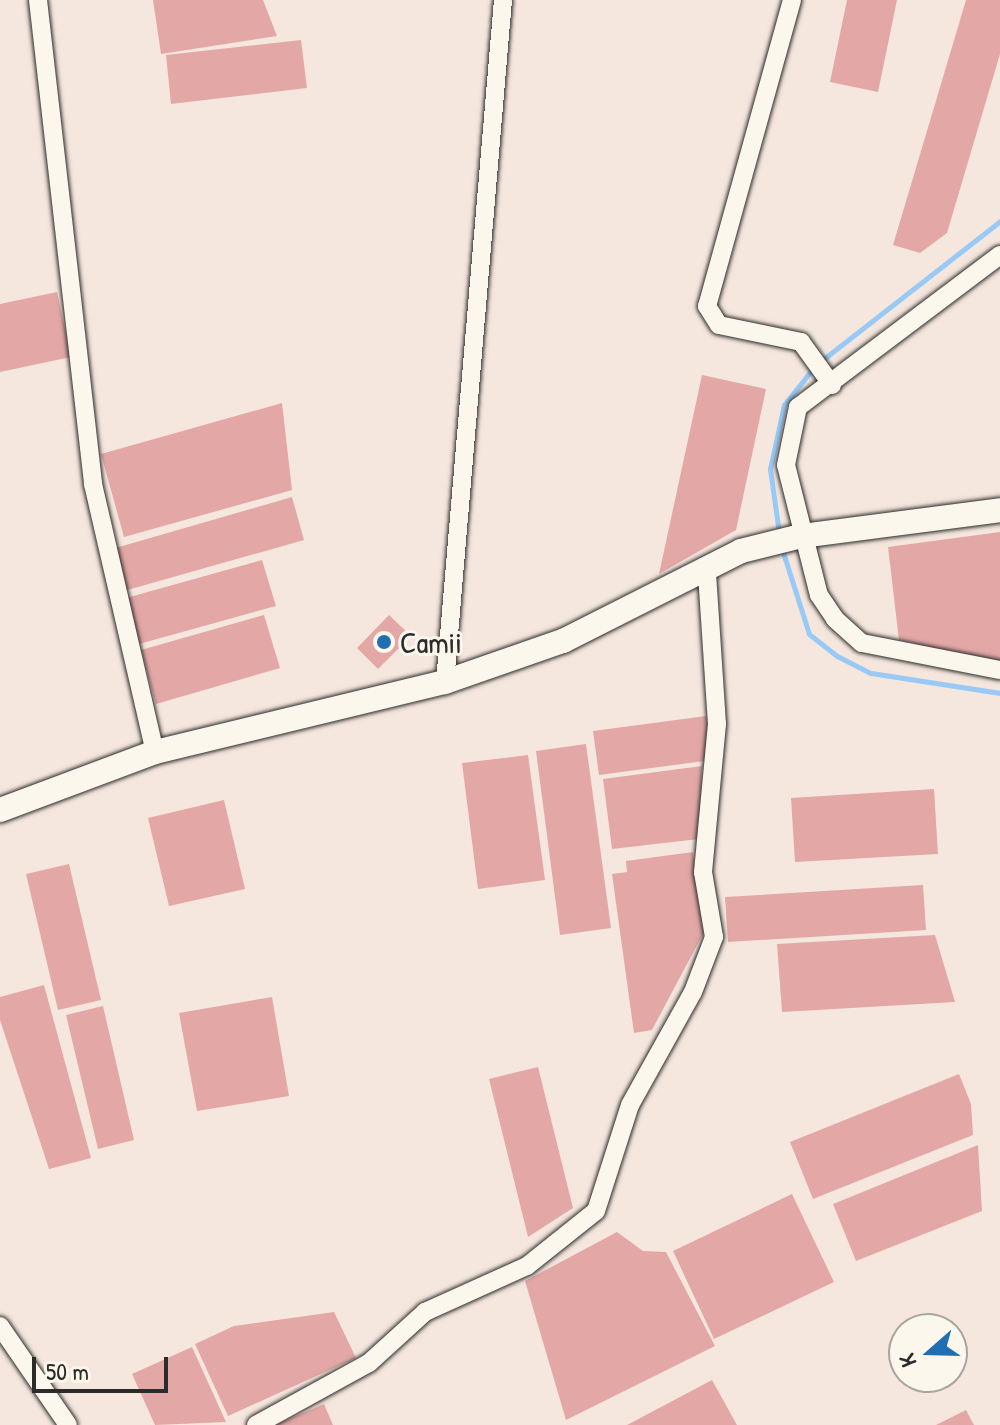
<!DOCTYPE html>
<html>
<head>
<meta charset="utf-8">
<style>
	body { margin:0 }
	#map { position:relative; width:1000px; height:1425px; overflow:hidden; background:#f6e7de; font-family:"Patrick Hand",sans-serif }
	div>[style] { position:absolute }
	.stream>* { height:5px; margin:-2.5px; padding:0 2.5px; transform-origin:2.5px; border-radius:2.5px; background:#98caf5 }
	.building>* { inset:0; background:#e3a8a6 }
	.roads { filter:drop-shadow(0 0 2px #2b2b2b) drop-shadow(0 0 2px #2b2b2b) }
	.minor>* { height:18px; margin:-9px; padding:0 9px; transform-origin:9px; border-radius:9px; background:#fbf7ec }
	.tertiary>* { height:24px; margin:-12px; padding:0 12px; transform-origin:12px; border-radius:12px; background:#fbf7ec }
	.dots>* { width:22px; height:22px; translate:-50% -50%; box-sizing:border-box; border:4px solid #fbf7ec; border-radius:50% }
	span { translate:-50% -50%; white-space:nowrap; text-align:center; line-height:1.15; -webkit-text-stroke:6px #fbf7ec; paint-order:stroke }
	.poi-label { font-size:30px; color:#2b2b2b }
	.left { translate:0 -50%; text-align:left }
	.north { position:absolute; left:888px; top:1313px; width:80px; height:80px; box-sizing:border-box; background:#fbf7ec; border:2px solid #a8a59f; border-radius:50%; rotate:250deg; font-size:22px; font-weight:700; line-height:32px; text-align:center; color:#2b2b2b }
	.north::after { content:''; display:block; margin:auto; width:28px; height:36px; background:#1f6fb2; clip-path:polygon(50% 0,100% 100%,50% 72%,0 100%) }
	.scale { position:absolute; left:32px; top:1357px; width:136px; height:36px; box-sizing:border-box; border:4px solid #2b2b2b; border-top:0; padding-left:10px; font-size:24px; line-height:28px; white-space:nowrap; color:#2b2b2b; -webkit-text-stroke:6px #fbf7ec; paint-order:stroke }
</style>
</head>
<body>
<div id="map">
	<div class="stream">
		<div style="left:821px;top:361px;width:227px;rotate:-38deg"></div>
		<div style="left:779px;top:533px;width:65px;rotate:-98deg"></div>
		<div style="left:770px;top:469px;width:66px;rotate:-77.7deg"></div>
		<div style="left:784px;top:405px;width:48px;rotate:-51.7deg"></div>
		<div style="left:781px;top:546px;width:92px;rotate:72.3deg"></div>
		<div style="left:809px;top:634px;width:36px;rotate:38deg"></div>
		<div style="left:837px;top:656px;width:38px;rotate:27deg"></div>
		<div style="left:871px;top:673px;width:131px;rotate:8.8deg"></div>
	</div>
	<div class="building">
		<div style="clip-path:polygon(153px 0,263px 0,277px 36px,161px 54px)"></div>
		<div style="clip-path:polygon(847px 0,897px 0,878px 92px,830px 82px)"></div>
		<div style="clip-path:polygon(966px 0,1000px 0,1000px 54px,947px 233px,920px 253px,893px 245px)"></div>
		<div style="clip-path:polygon(301px 40px,307px 88px,171px 104px,166px 55px)"></div>
		<div style="clip-path:polygon(57px 292px,71px 357px,0 372px,0 304px)"></div>
		<div style="clip-path:polygon(702px 375px,766px 389px,736px 530px,659px 574px)"></div>
		<div style="clip-path:polygon(282px 403px,292px 490px,124px 537px,101px 454px)"></div>
		<div style="clip-path:polygon(292px 497px,304px 540px,124px 591px,112px 549px)"></div>
		<div style="clip-path:polygon(1000px 532px,1000px 664px,899px 640px,888px 547px)"></div>
		<div style="clip-path:polygon(262px 560px,276px 606px,139px 644px,126px 598px)"></div>
		<div style="clip-path:polygon(264px 615px,280px 668px,156px 704px,141px 650px)"></div>
		<div style="clip-path:polygon(389px 615px,411px 636px,378px 669px,357px 648px)"></div>
		<div style="clip-path:polygon(706px 716px,712px 760px,599px 775px,593px 731px)"></div>
		<div style="clip-path:polygon(586px 744px,611px 928px,560px 935px,536px 751px)"></div>
		<div style="clip-path:polygon(528px 755px,545px 880px,478px 889px,462px 763px)"></div>
		<div style="clip-path:polygon(702px 766px,699px 839px,612px 849px,603px 779px)"></div>
		<div style="clip-path:polygon(934px 789px,938px 854px,795px 862px,791px 798px)"></div>
		<div style="clip-path:polygon(224px 800px,245px 889px,169px 906px,148px 818px)"></div>
		<div style="clip-path:polygon(693px 852px,704px 932px,652px 1030px,634px 1033px,612px 874px,627px 872px,626px 861px)"></div>
		<div style="clip-path:polygon(69px 864px,101px 1000px,58px 1010px,26px 874px)"></div>
		<div style="clip-path:polygon(923px 885px,926px 930px,728px 942px,725px 897px)"></div>
		<div style="clip-path:polygon(935px 935px,955px 1002px,782px 1012px,777px 944px)"></div>
		<div style="clip-path:polygon(44px 985px,91px 1158px,49px 1169px,0 1020px,0 997px)"></div>
		<div style="clip-path:polygon(272px 997px,289px 1096px,197px 1111px,179px 1013px)"></div>
		<div style="clip-path:polygon(103px 1006px,134px 1140px,98px 1149px,66px 1015px)"></div>
		<div style="clip-path:polygon(538px 1067px,573px 1208px,528px 1237px,489px 1079px)"></div>
		<div style="clip-path:polygon(959px 1074px,971px 1104px,973px 1135px,813px 1199px,790px 1142px)"></div>
		<div style="clip-path:polygon(978px 1145px,982px 1211px,856px 1261px,833px 1204px)"></div>
		<div style="clip-path:polygon(792px 1194px,834px 1282px,714px 1339px,673px 1251px)"></div>
		<div style="clip-path:polygon(617px 1232px,643px 1251px,666px 1252px,715px 1346px,566px 1420px,525px 1281px)"></div>
		<div style="clip-path:polygon(334px 1312px,356px 1358px,228px 1416px,195px 1344px,234px 1326px)"></div>
		<div style="clip-path:polygon(192px 1347px,226px 1422px,155px 1425px,132px 1374px)"></div>
		<div style="clip-path:polygon(712px 1380px,737px 1425px,627px 1425px)"></div>
		<div style="clip-path:polygon(324px 1404px,333px 1425px,275px 1425px)"></div>
		<div style="clip-path:polygon(966px 1410px,974px 1425px,936px 1425px)"></div>
	</div>
	<div class="roads">
		<div class="minor">
			<div style="left:38px;top:0;width:487px;rotate:83.5deg"></div>
			<div style="left:93px;top:484px;width:275px;rotate:77deg"></div>
			<div style="left:792px;top:0;width:318px;rotate:105.5deg"></div>
			<div style="left:707px;top:306px;width:22px;rotate:58deg"></div>
			<div style="left:719px;top:325px;width:84px;rotate:11.7deg"></div>
			<div style="left:801px;top:342px;width:53px;rotate:54.2deg"></div>
			<div style="left:1000px;top:255px;width:253px;rotate:143deg"></div>
			<div style="left:798px;top:407px;width:59px;rotate:101.7deg"></div>
			<div style="left:786px;top:465px;width:134px;rotate:75.8deg"></div>
			<div style="left:819px;top:595px;width:29px;rotate:56deg"></div>
			<div style="left:835px;top:619px;width:36px;rotate:42deg"></div>
			<div style="left:862px;top:643px;width:141px;rotate:11.1deg"></div>
			<div style="left:445px;top:682px;width:684px;rotate:-85.14deg"></div>
			<div style="left:0;top:1326px;width:120px;rotate:55.5deg"></div>
			<div style="left:256px;top:1425px;width:129px;rotate:-28.8deg"></div>
			<div style="left:369px;top:1363px;width:76px;rotate:-42.3deg"></div>
			<div style="left:425px;top:1312px;width:112px;rotate:-24.3deg"></div>
			<div style="left:527px;top:1266px;width:88px;rotate:-38.6deg"></div>
			<div style="left:596px;top:1211px;width:111px;rotate:-72.2deg"></div>
			<div style="left:630px;top:1105px;width:129px;rotate:-60.9deg"></div>
			<div style="left:693px;top:992px;width:59px;rotate:-69.1deg"></div>
			<div style="left:714px;top:937px;width:66px;rotate:-99.6deg"></div>
			<div style="left:703px;top:872px;width:149px;rotate:-84.6deg"></div>
			<div style="left:717px;top:724px;width:152px;rotate:-93.8deg"></div>
		</div>
		<div class="tertiary">
			<div style="left:0;top:810px;width:165px;rotate:-20.5deg"></div>
			<div style="left:155px;top:752px;width:298px;rotate:-13.6deg"></div>
			<div style="left:445px;top:682px;width:125px;rotate:-19.2deg"></div>
			<div style="left:563px;top:641px;width:199px;rotate:-26.8deg"></div>
			<div style="left:741px;top:551px;width:62px;rotate:-14deg"></div>
			<div style="left:801px;top:536px;width:201px;rotate:-7.4deg"></div>
		</div>
	</div>
	<div class="dots">
		<div style="left:384px;top:642px;background:#1f6fb2"></div>
	</div>
	<div class="poi-label">
		<span class="left" style="left:400px;top:642px">Camii</span>
	</div>
	<div class="north">K</div>
	<div class="scale">50 m</div>
</div>
</body>
</html>
